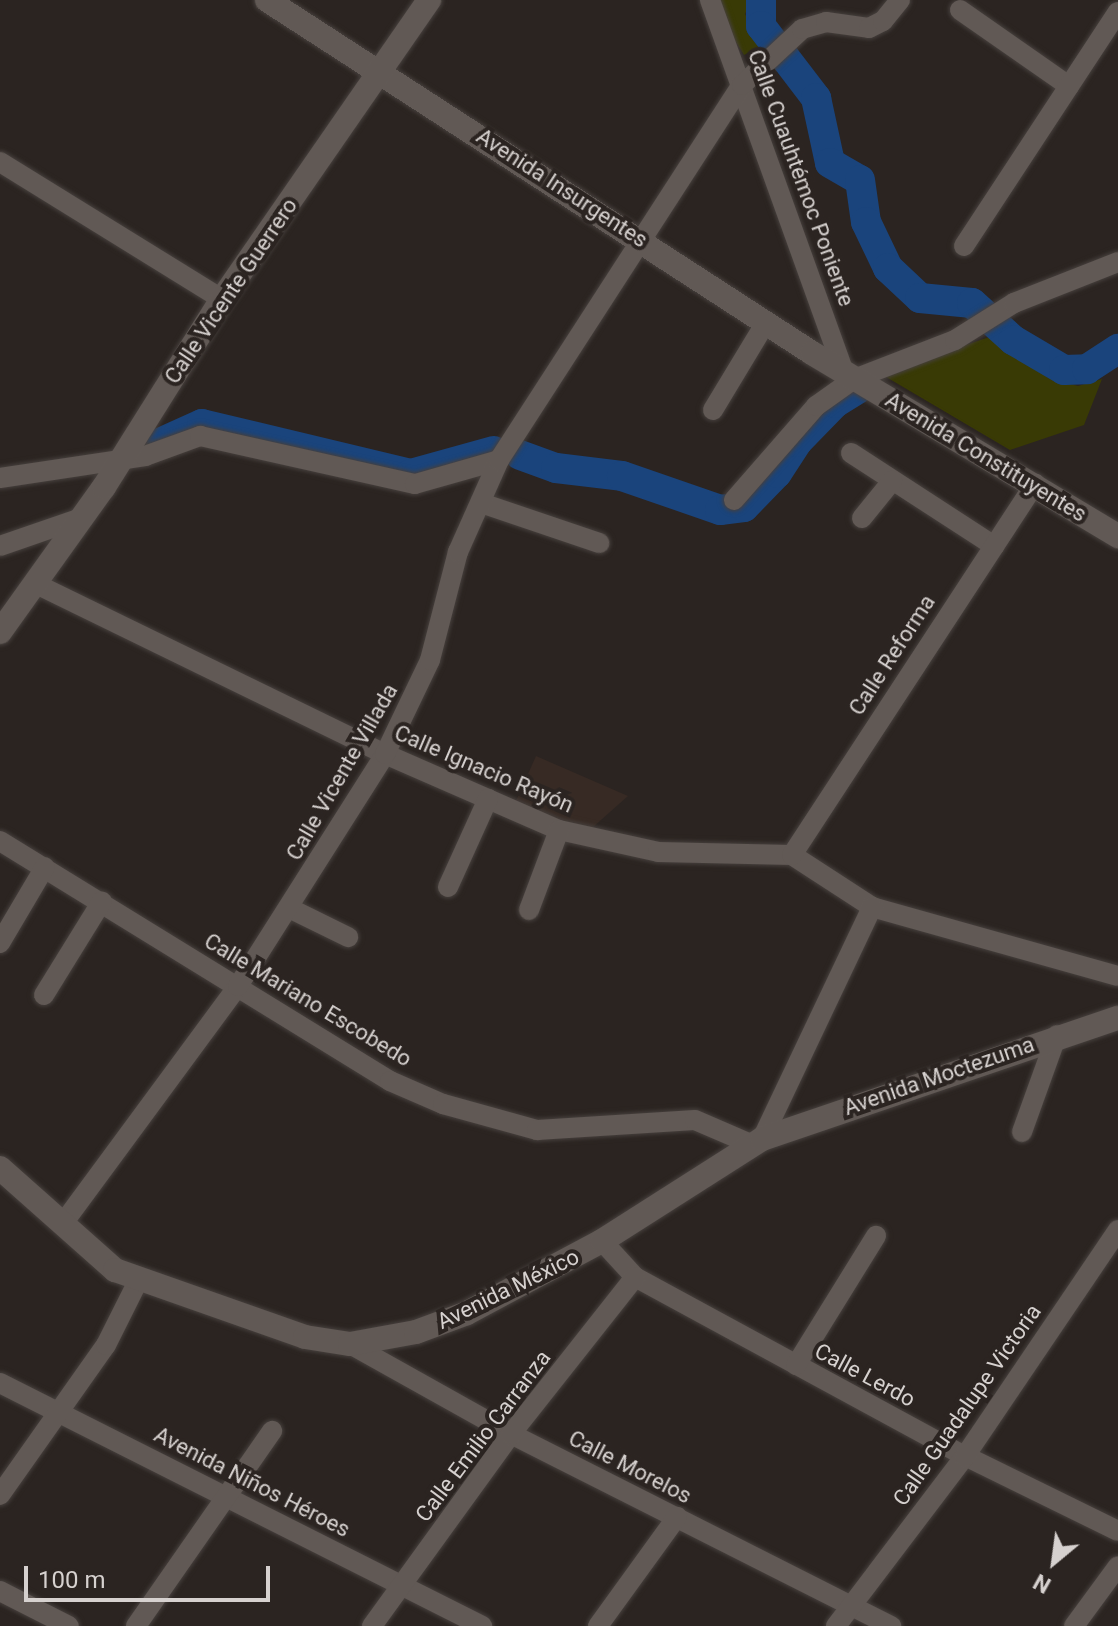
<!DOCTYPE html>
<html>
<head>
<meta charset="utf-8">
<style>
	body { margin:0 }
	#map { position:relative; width:1118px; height:1626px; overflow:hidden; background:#2b2421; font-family:Roboto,sans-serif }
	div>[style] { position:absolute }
	.built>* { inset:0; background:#372a24 }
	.green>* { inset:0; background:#393a05 }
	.river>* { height:30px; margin:-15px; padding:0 15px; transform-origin:15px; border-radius:15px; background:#1a447c }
	.roads { filter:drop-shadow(0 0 2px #46403d) drop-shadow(0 0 2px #46403d) }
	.minor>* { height:20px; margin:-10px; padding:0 10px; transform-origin:10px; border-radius:10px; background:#615955 }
	.secondary>* { height:24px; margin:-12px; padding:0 12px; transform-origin:12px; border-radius:12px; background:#615955 }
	span { translate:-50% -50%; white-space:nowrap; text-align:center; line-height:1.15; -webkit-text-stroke:8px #2b2421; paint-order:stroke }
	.street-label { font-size:22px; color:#d6d1cf }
	.north { position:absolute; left:1014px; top:1522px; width:80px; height:80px; -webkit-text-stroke:6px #2b2421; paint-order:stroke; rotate:209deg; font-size:22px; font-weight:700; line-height:32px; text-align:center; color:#d6d1cf }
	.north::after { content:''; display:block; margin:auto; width:28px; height:36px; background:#d6d1cf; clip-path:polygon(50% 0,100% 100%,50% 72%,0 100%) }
	.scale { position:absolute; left:24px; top:1566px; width:246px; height:36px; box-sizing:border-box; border:4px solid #d6d1cf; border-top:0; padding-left:10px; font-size:24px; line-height:28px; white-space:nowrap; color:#d6d1cf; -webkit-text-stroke:6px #2b2421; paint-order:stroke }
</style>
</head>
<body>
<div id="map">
	<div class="built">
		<div style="clip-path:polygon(536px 756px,628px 796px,583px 836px,512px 810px)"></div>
	</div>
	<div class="green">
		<div style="clip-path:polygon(720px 0,752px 0,745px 14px,763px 45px,744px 55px,723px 21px)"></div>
		<div style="clip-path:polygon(995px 335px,1048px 378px,1078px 386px,1102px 379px,1084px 425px,1010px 450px,881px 374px)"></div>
	</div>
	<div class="river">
		<div style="left:761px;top:0;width:26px;rotate:90deg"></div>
		<div style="left:761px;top:26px;width:91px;rotate:52.6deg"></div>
		<div style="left:816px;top:98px;width:66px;rotate:77.8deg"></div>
		<div style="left:830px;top:163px;width:34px;rotate:30deg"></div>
		<div style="left:860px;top:180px;width:42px;rotate:81.9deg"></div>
		<div style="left:866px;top:222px;width:51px;rotate:64.4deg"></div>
		<div style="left:888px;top:268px;width:44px;rotate:43.2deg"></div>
		<div style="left:920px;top:298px;width:52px;rotate:5.5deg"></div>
		<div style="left:972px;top:303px;width:55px;rotate:42.1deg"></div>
		<div style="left:1013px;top:340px;width:59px;rotate:30.5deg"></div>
		<div style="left:1064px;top:370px;width:23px;rotate:-2deg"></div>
		<div style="left:1087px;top:369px;width:37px;rotate:-33deg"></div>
		<div style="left:151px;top:447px;width:56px;rotate:-24.3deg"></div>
		<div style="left:202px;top:424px;width:215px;rotate:13.5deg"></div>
		<div style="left:411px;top:474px;width:86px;rotate:-15.5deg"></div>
		<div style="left:520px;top:455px;width:38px;rotate:20deg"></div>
		<div style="left:556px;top:468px;width:66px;rotate:6.9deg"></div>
		<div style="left:622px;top:476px;width:104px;rotate:19.1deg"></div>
		<div style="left:720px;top:510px;width:24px;rotate:-7deg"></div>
		<div style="left:744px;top:507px;width:47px;rotate:-45.9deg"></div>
		<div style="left:777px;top:473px;width:37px;rotate:-57deg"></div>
		<div style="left:797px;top:442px;width:54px;rotate:-45.7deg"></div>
		<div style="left:835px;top:403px;width:28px;rotate:-32deg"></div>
	</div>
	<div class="roads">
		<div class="minor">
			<div style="left:710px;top:0;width:396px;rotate:70.2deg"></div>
			<div style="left:960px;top:10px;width:133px;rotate:34.9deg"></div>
			<div style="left:0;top:162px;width:261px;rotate:31.7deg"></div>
			<div style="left:964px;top:246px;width:280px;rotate:-56.7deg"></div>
			<div style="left:713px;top:410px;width:103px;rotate:-58.9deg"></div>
			<div style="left:851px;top:453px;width:171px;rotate:33deg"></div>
			<div style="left:0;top:478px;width:147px;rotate:-8.6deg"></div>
			<div style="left:145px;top:456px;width:59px;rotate:-20deg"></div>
			<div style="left:200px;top:436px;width:220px;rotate:12.6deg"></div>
			<div style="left:415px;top:484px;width:87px;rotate:-15.9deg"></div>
			<div style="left:734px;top:500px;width:125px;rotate:-48.9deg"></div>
			<div style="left:816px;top:406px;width:47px;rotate:-35.4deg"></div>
			<div style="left:854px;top:379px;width:108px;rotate:-21.1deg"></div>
			<div style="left:955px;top:340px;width:70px;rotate:-32.1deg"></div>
			<div style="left:1014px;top:303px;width:112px;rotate:-21.5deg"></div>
			<div style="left:481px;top:503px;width:125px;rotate:18.7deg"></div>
			<div style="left:862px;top:518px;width:48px;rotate:-51deg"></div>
			<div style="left:0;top:546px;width:86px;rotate:-19.1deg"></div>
			<div style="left:34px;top:583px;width:390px;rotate:26deg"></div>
			<div style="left:385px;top:754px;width:190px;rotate:23.6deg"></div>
			<div style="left:559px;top:830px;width:101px;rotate:12.5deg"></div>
			<div style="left:658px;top:852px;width:134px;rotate:1.3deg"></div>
			<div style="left:792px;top:855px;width:95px;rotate:33deg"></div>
			<div style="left:872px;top:907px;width:255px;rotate:15.7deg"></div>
			<div style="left:0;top:841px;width:458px;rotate:31.6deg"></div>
			<div style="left:390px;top:1081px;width:58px;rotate:23.5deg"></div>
			<div style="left:443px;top:1104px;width:98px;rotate:15.5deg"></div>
			<div style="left:537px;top:1130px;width:158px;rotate:-3.6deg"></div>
			<div style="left:695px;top:1120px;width:63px;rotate:23.3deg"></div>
			<div style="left:792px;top:855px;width:444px;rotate:-56.8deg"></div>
			<div style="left:448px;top:887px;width:97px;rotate:-65.6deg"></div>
			<div style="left:289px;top:908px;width:66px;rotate:26.2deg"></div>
			<div style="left:529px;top:910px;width:85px;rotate:-69.4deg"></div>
			<div style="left:0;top:943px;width:88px;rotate:-59.4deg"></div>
			<div style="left:44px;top:995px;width:110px;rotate:-58.3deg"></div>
			<div style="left:1022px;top:1132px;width:103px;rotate:-70.2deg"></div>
			<div style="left:762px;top:1139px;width:257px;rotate:-64.6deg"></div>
			<div style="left:64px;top:1222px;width:293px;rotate:-53.6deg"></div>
			<div style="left:238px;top:986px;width:275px;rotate:-57.6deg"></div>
			<div style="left:385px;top:754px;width:104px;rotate:-64.4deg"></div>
			<div style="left:430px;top:660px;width:112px;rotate:-75.5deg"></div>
			<div style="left:458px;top:552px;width:101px;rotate:-66deg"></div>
			<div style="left:499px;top:460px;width:447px;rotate:-57.1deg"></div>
			<div style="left:742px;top:85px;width:82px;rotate:-43deg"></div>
			<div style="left:802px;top:29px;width:25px;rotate:-16deg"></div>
			<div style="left:826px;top:22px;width:43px;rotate:7.9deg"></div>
			<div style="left:869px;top:28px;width:16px;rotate:-27deg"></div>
			<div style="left:883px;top:21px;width:27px;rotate:-51deg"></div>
			<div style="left:602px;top:1241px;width:49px;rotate:47.5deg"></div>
			<div style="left:635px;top:1277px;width:375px;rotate:28.5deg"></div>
			<div style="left:965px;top:1456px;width:170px;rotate:26.1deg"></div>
			<div style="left:350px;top:1344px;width:184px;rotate:29.2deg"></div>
			<div style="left:511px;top:1434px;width:426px;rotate:26.8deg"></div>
			<div style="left:796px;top:1365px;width:152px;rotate:-58.2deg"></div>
			<div style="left:0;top:1383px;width:540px;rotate:26.75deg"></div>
			<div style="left:0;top:1495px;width:184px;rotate:-54.8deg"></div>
			<div style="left:106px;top:1345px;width:72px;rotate:-63.4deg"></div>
			<div style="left:0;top:1591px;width:77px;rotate:26.9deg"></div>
			<div style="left:136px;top:1626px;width:238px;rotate:-55.1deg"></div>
			<div style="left:372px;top:1626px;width:237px;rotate:-54.1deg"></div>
			<div style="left:511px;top:1434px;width:200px;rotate:-51.7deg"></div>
			<div style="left:598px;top:1626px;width:135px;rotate:-54.1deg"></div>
			<div style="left:836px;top:1626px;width:213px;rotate:-52.8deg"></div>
			<div style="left:965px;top:1456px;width:273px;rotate:-55.9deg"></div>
			<div style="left:1074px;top:1626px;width:74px;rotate:-53.7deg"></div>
		</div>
		<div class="secondary">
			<div style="left:267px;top:0;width:649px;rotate:32.93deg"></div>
			<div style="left:812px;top:353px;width:357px;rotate:30.9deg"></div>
			<div style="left:0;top:632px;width:178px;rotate:-54.4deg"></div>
			<div style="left:104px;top:487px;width:222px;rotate:-57.9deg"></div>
			<div style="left:222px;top:299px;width:364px;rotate:-55.3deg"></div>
			<div style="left:0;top:1168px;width:154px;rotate:41.6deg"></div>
			<div style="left:115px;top:1270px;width:201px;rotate:19.4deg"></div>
			<div style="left:305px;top:1337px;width:46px;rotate:8.8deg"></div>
			<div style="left:350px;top:1344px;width:67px;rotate:-10.3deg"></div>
			<div style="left:416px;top:1332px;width:54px;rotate:-20.4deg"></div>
			<div style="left:467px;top:1313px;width:153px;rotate:-28.1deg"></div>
			<div style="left:602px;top:1241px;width:190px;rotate:-32.5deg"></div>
			<div style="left:762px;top:1139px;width:376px;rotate:-18.8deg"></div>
		</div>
	</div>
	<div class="street-label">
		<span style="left:801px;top:178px;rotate:70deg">Calle Cuauhtémoc Poniente</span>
		<span style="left:562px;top:188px;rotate:33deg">Avenida Insurgentes</span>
		<span style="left:231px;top:291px;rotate:-56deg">Calle Vicente Guerrero</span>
		<span style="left:986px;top:457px;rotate:31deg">Avenida Constituyentes</span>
		<span style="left:892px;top:655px;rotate:-57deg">Calle Reforma</span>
		<span style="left:484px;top:769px;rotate:23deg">Calle Ignacio Rayón</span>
		<span style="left:342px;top:772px;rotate:-60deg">Calle Vicente Villada</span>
		<span style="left:308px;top:1000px;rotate:31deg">Calle Mariano Escobedo</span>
		<span style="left:939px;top:1076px;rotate:-19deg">Avenida Moctezuma</span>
		<span style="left:508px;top:1289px;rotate:-26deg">Avenida México</span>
		<span style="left:865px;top:1375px;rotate:28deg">Calle Lerdo</span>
		<span style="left:967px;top:1405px;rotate:-55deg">Calle Guadalupe Victoria</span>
		<span style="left:483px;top:1436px;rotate:-53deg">Calle Emilio Carranza</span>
		<span style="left:630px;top:1467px;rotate:27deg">Calle Morelos</span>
		<span style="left:252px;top:1482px;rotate:27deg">Avenida Niños Héroes</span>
	</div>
	<div class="north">N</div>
	<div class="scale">100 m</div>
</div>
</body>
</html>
